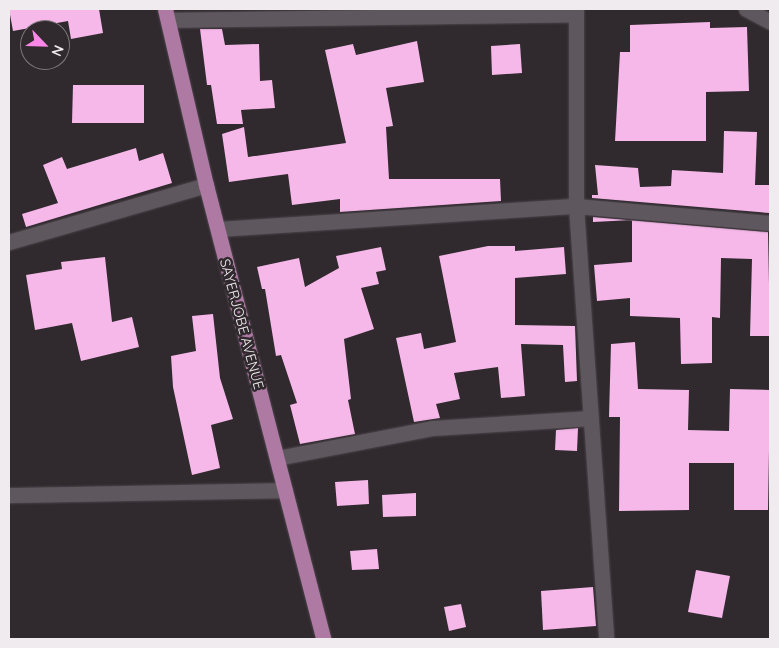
<!DOCTYPE html>
<html>
<head>
<meta charset="utf-8">
<style>
	body { margin:0 }
	#map { position:relative; width:779px; height:648px; overflow:hidden; background:#30292e; font-family:Quicksand,sans-serif }
	div>[style] { position:absolute }
	.building>* { inset:0; background:#f5b8e9 }
	.roads { filter:drop-shadow(0 0 1px #4c454b) drop-shadow(0 0 1px #4c454b) }
	.minor>* { height:15px; margin:-7.5px; padding:0 7.5px; transform-origin:7.5px; border-radius:7.5px; background:#5f575e }
	.major>* { height:15px; margin:-7.5px; padding:0 7.5px; transform-origin:7.5px; border-radius:7.5px; background:#ae7aa4 }
	span { translate:-50% -50%; white-space:nowrap; text-align:center; line-height:1.15; -webkit-text-stroke:5px #30292e; paint-order:stroke }
	.street-label { font-size:14px; color:#f0ebef }
	.frame { position:absolute; inset:0; border:10px solid #f0ebef; pointer-events:none }
	.north { position:absolute; left:20px; top:20px; width:50px; height:50px; box-sizing:border-box; background:#30292e; border:1px solid #7d777b; border-radius:50%; rotate:114deg; font-size:14px; font-weight:700; line-height:20px; text-align:center; color:#f0ebef }
	.north::after { content:''; display:block; margin:auto; width:18px; height:22px; background:#fa87e7; clip-path:polygon(50% 0,100% 100%,50% 72%,0 100%) }
</style>
</head>
<body>
<div id="map">
	<div class="building">
		<div style="clip-path:polygon(9px 9px,99px 9px,103px 33px,71px 39px,68px 21px,13px 31px)"></div>
		<div style="clip-path:polygon(710px 22px,710px 28px,747px 27px,749px 91px,706px 92px,706px 141px,615px 141px,620px 52px,630px 52px,630px 25px)"></div>
		<div style="clip-path:polygon(200px 29px,222px 29px,225px 45px,259px 44px,260px 81px,272px 80px,275px 108px,241px 110px,243px 124px,217px 124px,211px 85px,207px 85px)"></div>
		<div style="clip-path:polygon(417px 41px,424px 82px,386px 88px,393px 126px,386px 127px,389px 179px,500px 179px,501px 201px,340px 212px,340px 199px,292px 205px,288px 174px,229px 182px,222px 134px,244px 127px,248px 157px,346px 143px,325px 50px,353px 44px,356px 55px)"></div>
		<div style="clip-path:polygon(520px 44px,522px 73px,492px 75px,491px 46px)"></div>
		<div style="clip-path:polygon(73px 85px,144px 85px,144px 123px,72px 123px)"></div>
		<div style="clip-path:polygon(724px 131px,757px 132px,755px 185px,770px 185px,769px 213px,592px 198px,592px 195px,598px 195px,595px 165px,638px 168px,640px 187px,671px 186px,672px 170px,723px 173px)"></div>
		<div style="clip-path:polygon(136px 148px,139px 161px,163px 153px,172px 183px,26px 227px,22px 214px,58px 203px,43px 165px,62px 157px,67px 169px)"></div>
		<div style="clip-path:polygon(593px 217px,768px 232px,770px 336px,750px 336px,752px 259px,721px 258px,720px 318px,712px 317px,712px 363px,681px 364px,680px 318px,630px 316px,630px 298px,597px 301px,594px 265px,632px 262px,632px 220px,593px 222px)"></div>
		<div style="clip-path:polygon(488px 246px,515px 246px,515px 251px,564px 247px,566px 274px,515px 278px,515px 325px,575px 326px,577px 381px,565px 382px,563px 345px,521px 344px,525px 396px,501px 398px,498px 367px,454px 373px,460px 399px,436px 404px,440px 418px,414px 422px,396px 338px,421px 333px,424px 349px,456px 342px,439px 256px)"></div>
		<div style="clip-path:polygon(381px 247px,386px 270px,376px 272px,379px 284px,361px 288px,374px 329px,344px 339px,351px 399px,348px 400px,355px 434px,300px 444px,290px 405px,297px 403px,281px 355px,276px 356px,265px 289px,262px 289px,257px 267px,299px 258px,305px 287px,339px 268px,336px 256px)"></div>
		<div style="clip-path:polygon(105px 257px,112px 322px,132px 317px,139px 347px,81px 361px,72px 323px,35px 330px,26px 275px,62px 269px,61px 262px)"></div>
		<div style="clip-path:polygon(213px 314px,220px 378px,233px 419px,211px 425px,220px 468px,192px 475px,173px 387px,171px 356px,196px 351px,192px 316px)"></div>
		<div style="clip-path:polygon(635px 342px,638px 389px,689px 390px,688px 430px,729px 431px,730px 389px,770px 390px,768px 510px,734px 510px,734px 463px,689px 463px,689px 510px,619px 511px,620px 417px,609px 417px,611px 344px)"></div>
		<div style="clip-path:polygon(578px 428px,577px 451px,555px 450px,556px 430px)"></div>
		<div style="clip-path:polygon(368px 480px,369px 504px,337px 506px,335px 482px)"></div>
		<div style="clip-path:polygon(416px 493px,416px 516px,383px 517px,382px 495px)"></div>
		<div style="clip-path:polygon(377px 549px,379px 569px,352px 570px,350px 551px)"></div>
		<div style="clip-path:polygon(696px 570px,730px 576px,722px 618px,688px 612px)"></div>
		<div style="clip-path:polygon(593px 587px,596px 626px,543px 630px,541px 591px)"></div>
		<div style="clip-path:polygon(461px 604px,466px 627px,449px 631px,444px 607px)"></div>
	</div>
	<div class="roads">
		<div class="minor">
			<div style="left:576px;top:9px;width:197px;rotate:90deg"></div>
			<div style="left:576px;top:206px;width:434px;rotate:86deg"></div>
			<div style="left:746px;top:9px;width:27px;rotate:28deg"></div>
			<div style="left:168px;top:20px;width:407px;rotate:-0.8deg"></div>
			<div style="left:218px;top:229px;width:359px;rotate:-3.7deg"></div>
			<div style="left:576px;top:206px;width:195px;rotate:5deg"></div>
			<div style="left:9px;top:242px;width:205px;rotate:-16.1deg"></div>
			<div style="left:277px;top:458px;width:159px;rotate:-10.9deg"></div>
			<div style="left:433px;top:428px;width:158px;rotate:-3.6deg"></div>
			<div style="left:9px;top:495px;width:276px;rotate:-1deg"></div>
		</div>
		<div class="major">
			<div style="left:165px;top:9px;width:181px;rotate:76.9deg"></div>
			<div style="left:206px;top:185px;width:469px;rotate:75.5deg"></div>
		</div>
	</div>
	<div class="street-label">
		<span style="left:242px;top:324px;rotate:75deg">SAYERJOBE AVENUE</span>
	</div>
	<div class="frame"></div>
	<div class="north">N</div>
</div>
</body>
</html>
